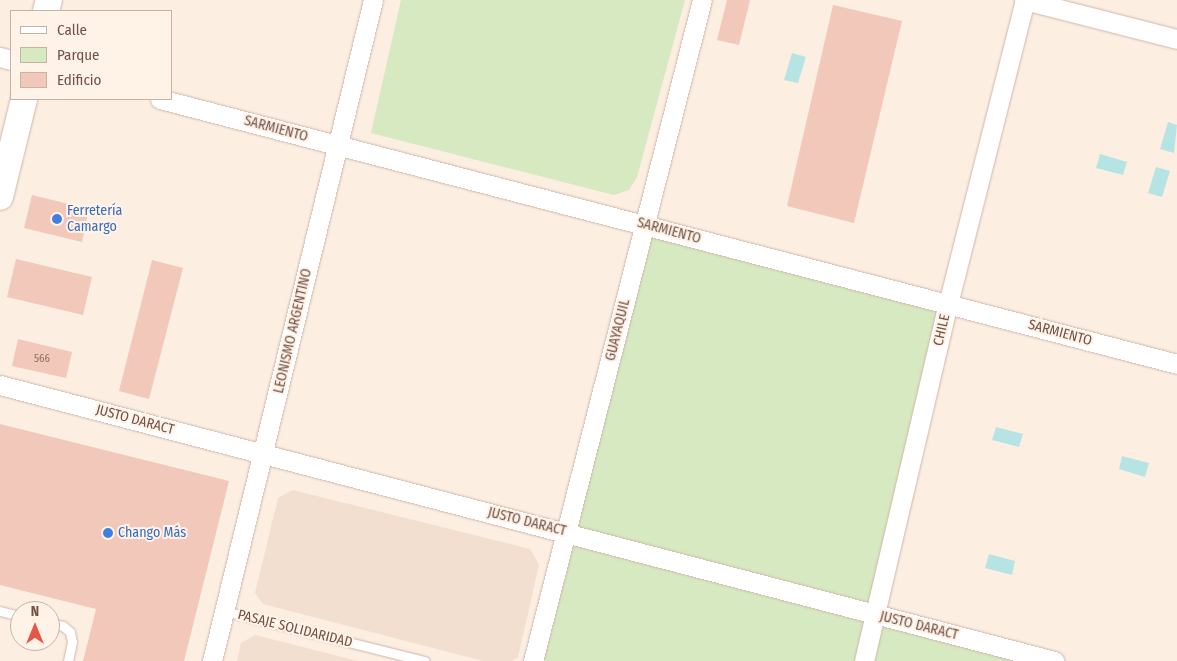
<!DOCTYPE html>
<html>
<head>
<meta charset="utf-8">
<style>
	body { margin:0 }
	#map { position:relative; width:1177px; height:661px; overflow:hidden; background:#fceee1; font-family:"Fira Sans Condensed",sans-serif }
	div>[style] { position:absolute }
	.residential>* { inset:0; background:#f3dfcf }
	.green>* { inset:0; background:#d6e9c0 }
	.water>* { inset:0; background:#b6e4e5 }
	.building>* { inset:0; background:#f1c8b9 }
	.roads { filter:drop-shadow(0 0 1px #cfb6ab) drop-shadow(0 0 1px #cfb6ab) }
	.service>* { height:9px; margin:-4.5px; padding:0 4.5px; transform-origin:4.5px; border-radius:4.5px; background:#fff }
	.minor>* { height:19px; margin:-9.5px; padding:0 9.5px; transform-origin:9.5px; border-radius:9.5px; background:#fff }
	.secondary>* { height:26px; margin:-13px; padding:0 13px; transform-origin:13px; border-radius:13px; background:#fff }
	.dots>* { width:14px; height:14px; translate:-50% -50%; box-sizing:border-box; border:2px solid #fff2e7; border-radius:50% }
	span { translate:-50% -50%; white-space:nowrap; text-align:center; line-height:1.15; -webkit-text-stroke:4px #fff2e7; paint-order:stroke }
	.number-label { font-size:11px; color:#927064 }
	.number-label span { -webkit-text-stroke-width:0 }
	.street-label { font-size:14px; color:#735248 }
	.shop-label { font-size:14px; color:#366cbe }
	.left { translate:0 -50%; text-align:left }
	.legend { position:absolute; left:10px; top:10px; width:162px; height:90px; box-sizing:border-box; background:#fff2e7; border:1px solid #c7b2a7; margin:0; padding:6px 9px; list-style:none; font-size:15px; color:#735248 }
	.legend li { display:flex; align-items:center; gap:10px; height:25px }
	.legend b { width:25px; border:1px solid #c7b2a7 }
	.north { position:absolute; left:10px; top:601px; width:50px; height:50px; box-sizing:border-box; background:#fff2e7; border:1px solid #c7b2a7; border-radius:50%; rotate:0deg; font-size:14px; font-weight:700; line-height:20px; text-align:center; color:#735248 }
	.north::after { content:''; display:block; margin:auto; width:18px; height:22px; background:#e65546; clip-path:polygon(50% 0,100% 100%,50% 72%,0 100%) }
</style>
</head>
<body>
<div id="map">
	<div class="residential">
		<div style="clip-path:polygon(293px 490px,530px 549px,539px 565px,518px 657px,512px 661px,483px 661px,263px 604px,255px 593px,278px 498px)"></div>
		<div style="clip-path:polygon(255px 635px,358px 661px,237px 661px,241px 643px)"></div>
	</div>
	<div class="green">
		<div style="clip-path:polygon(401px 0,685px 0,637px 177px,629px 190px,614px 195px,371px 133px)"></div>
		<div style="clip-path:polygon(645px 224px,948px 304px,875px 615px,1054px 661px,535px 661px)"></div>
	</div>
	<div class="water">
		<div style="clip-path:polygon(792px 53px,806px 57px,798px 83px,784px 80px)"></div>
		<div style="clip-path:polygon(1168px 122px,1177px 125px,1174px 153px,1160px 149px)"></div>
		<div style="clip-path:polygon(1100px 154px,1127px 162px,1123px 175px,1096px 168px)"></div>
		<div style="clip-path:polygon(1156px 167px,1170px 171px,1162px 197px,1148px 193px)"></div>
		<div style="clip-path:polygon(996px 427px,1023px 434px,1019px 447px,992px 440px)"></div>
		<div style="clip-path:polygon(1122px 456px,1149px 463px,1145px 477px,1119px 469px)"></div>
		<div style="clip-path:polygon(989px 554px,1015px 561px,1012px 575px,985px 568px)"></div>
	</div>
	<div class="building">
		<div style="clip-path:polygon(727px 0,750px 0,739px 45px,717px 40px)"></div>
		<div style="clip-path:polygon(833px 5px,902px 21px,854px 223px,787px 206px)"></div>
		<div style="clip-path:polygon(32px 195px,89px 209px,82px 242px,24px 228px)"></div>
		<div style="clip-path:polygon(16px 259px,92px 277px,83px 315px,7px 297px)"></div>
		<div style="clip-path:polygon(152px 260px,183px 268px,149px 399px,119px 391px)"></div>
		<div style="clip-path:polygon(18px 339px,72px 352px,66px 378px,12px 366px)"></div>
		<div style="clip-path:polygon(0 424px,229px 481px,184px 661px,83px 661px,96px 609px,0 585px)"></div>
	</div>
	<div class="roads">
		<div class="service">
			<div style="left:0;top:611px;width:21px;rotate:14deg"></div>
			<div style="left:224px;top:611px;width:207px;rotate:14deg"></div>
			<div style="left:50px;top:623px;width:13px;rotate:13deg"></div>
			<div style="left:63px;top:626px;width:9px;rotate:41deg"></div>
			<div style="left:70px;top:632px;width:10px;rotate:79deg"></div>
			<div style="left:72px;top:642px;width:19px;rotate:102deg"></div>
		</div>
		<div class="minor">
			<div style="left:1024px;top:0;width:158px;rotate:14.3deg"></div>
			<div style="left:0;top:57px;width:11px;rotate:15deg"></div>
			<div style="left:160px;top:99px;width:1051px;rotate:14.6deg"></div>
			<div style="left:0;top:385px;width:1090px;rotate:14.67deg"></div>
			<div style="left:212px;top:661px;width:680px;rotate:-76.31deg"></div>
			<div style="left:533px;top:661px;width:682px;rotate:-75.66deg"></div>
			<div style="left:864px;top:661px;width:367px;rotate:-76.8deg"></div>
			<div style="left:948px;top:304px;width:314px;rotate:-75.8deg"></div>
		</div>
		<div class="secondary">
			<div style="left:46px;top:11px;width:11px;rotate:-75deg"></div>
			<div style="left:0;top:197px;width:101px;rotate:-76.2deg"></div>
		</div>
	</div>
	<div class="dots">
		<div style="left:57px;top:219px;background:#3f7fe0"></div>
		<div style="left:108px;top:533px;background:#3f7fe0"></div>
	</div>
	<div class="number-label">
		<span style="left:42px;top:359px">566</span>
	</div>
	<div class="street-label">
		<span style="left:276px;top:129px;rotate:15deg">SARMIENTO</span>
		<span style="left:669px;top:231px;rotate:15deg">SARMIENTO</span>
		<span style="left:618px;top:330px;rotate:-76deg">GUAYAQUIL</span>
		<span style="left:942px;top:330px;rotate:-77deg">CHILE</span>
		<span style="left:293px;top:331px;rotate:-77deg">LEONISMO ARGENTINO</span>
		<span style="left:1060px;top:333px;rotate:15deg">SARMIENTO</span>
		<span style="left:135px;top:420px;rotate:15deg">JUSTO DARACT</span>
		<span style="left:527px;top:522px;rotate:14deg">JUSTO DARACT</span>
		<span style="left:919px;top:626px;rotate:14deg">JUSTO DARACT</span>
		<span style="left:295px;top:629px;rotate:14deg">PASAJE SOLIDARIDAD</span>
	</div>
	<div class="shop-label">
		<span class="left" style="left:67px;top:219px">Ferretería<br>Camargo</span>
		<span class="left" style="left:118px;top:533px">Chango Más</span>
	</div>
	<ul class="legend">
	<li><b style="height:6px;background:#fff"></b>Calle</li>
	<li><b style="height:14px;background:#d6e9c0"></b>Parque</li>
	<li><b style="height:14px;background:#f1c8b9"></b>Edificio</li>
	</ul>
	<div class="north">N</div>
</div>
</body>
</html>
